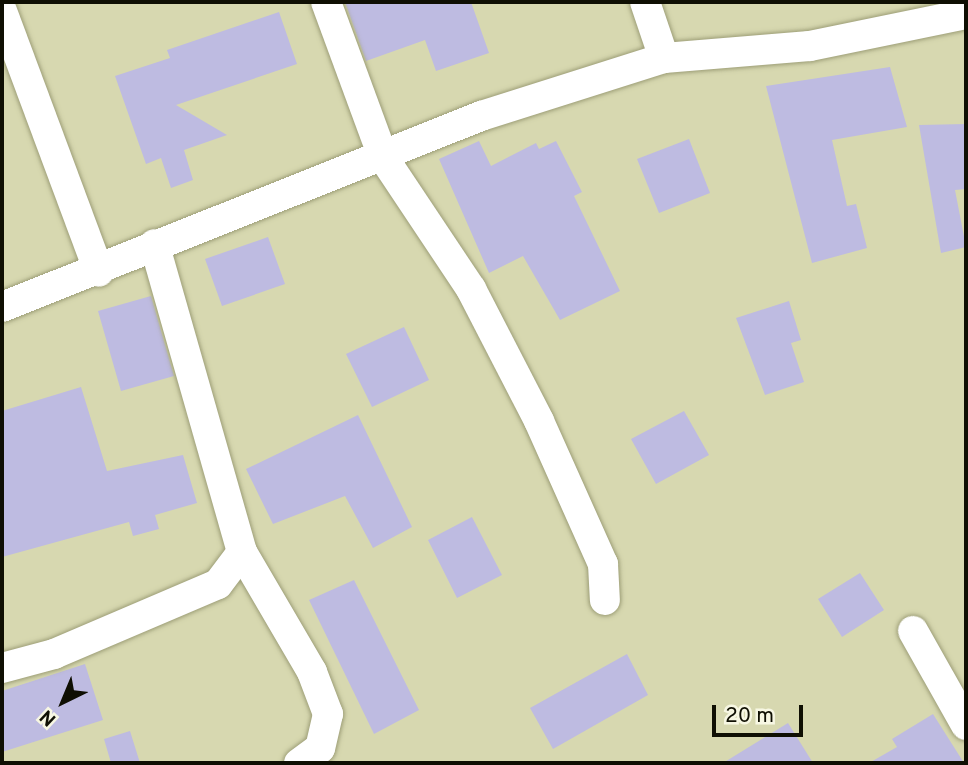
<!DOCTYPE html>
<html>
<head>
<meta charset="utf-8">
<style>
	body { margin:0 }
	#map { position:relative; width:968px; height:765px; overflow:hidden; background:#d7d8b0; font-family:Overpass,sans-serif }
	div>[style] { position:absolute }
	.building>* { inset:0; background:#bebbe1 }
	.roads { filter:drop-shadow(0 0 2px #9d9e77) drop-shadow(0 0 2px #9d9e77) }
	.street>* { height:30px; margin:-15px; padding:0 15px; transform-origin:15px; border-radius:15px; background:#fff }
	span { translate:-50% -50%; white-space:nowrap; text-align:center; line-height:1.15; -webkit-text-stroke:5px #f7f7e3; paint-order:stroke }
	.frame { position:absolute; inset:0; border:4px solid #0f0f03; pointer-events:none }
	.north { position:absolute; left:28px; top:667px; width:70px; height:70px; -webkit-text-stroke:5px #f7f7e3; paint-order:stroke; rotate:223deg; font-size:19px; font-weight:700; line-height:28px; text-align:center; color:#0f0f03 }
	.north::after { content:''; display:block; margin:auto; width:24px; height:32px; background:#0f0f03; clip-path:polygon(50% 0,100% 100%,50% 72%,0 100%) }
	.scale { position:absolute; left:712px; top:705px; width:91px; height:32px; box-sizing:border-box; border:4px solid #0f0f03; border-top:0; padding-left:9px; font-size:21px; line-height:24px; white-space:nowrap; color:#0f0f03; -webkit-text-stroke:5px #f7f7e3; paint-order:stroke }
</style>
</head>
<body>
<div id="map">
	<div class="building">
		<div style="clip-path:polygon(345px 2px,471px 2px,489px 53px,436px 71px,425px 40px,366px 61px)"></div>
		<div style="clip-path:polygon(279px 12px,297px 64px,176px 105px,227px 135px,184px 150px,193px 180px,171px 188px,161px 158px,146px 164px,115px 76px,170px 58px,167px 50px)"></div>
		<div style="clip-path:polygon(890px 67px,907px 127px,832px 140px,847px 206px,856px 204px,867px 248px,812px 263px,766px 86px)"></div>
		<div style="clip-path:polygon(966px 124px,966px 189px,955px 190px,966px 247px,941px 253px,919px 125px)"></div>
		<div style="clip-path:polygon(689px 139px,710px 193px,659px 213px,637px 159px)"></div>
		<div style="clip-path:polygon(479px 141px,491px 166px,536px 143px,539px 149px,556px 141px,582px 192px,574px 196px,620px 291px,560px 320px,523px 256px,489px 273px,439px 159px)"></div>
		<div style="clip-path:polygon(268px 237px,285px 284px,222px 306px,205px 259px)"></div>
		<div style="clip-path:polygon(151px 296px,174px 376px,121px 391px,98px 311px)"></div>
		<div style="clip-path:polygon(789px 301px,801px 340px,791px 343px,804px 382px,765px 395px,736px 318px)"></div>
		<div style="clip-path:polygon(404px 327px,429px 380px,372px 407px,346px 354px)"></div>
		<div style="clip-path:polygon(81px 387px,107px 471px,183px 455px,197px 503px,155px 515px,159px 529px,133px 536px,129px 522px,2px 557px,2px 411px)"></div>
		<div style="clip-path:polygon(684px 411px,709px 455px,656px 484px,631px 439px)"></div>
		<div style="clip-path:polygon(358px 415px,412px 527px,373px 548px,345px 496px,273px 524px,246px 469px)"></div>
		<div style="clip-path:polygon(472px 517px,502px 575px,457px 598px,428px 540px)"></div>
		<div style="clip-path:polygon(860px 573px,884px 610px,842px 637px,818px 599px)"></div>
		<div style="clip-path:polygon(354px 580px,419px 710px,374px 734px,309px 600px)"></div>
		<div style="clip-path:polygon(627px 654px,648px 695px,553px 749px,530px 708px)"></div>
		<div style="clip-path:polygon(85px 664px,103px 720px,2px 752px,2px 691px)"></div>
		<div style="clip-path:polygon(933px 714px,964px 763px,869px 763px,897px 747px,892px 739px)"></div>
		<div style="clip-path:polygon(788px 723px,813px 763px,723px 763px)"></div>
		<div style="clip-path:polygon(130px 731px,140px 763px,111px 763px,104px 739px)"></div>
	</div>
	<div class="roads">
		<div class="street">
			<div style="left:326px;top:2px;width:165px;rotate:69.8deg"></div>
			<div style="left:383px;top:157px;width:159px;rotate:56.3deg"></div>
			<div style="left:471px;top:289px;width:148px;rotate:62.7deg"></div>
			<div style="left:539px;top:421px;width:157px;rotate:65.9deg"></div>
			<div style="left:603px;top:564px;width:36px;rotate:87deg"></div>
			<div style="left:645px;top:2px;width:59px;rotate:71.3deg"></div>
			<div style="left:2px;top:11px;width:278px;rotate:69.6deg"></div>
			<div style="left:2px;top:307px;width:516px;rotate:-21.74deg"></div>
			<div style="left:481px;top:116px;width:192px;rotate:-17.6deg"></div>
			<div style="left:664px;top:58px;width:146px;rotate:-4.7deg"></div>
			<div style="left:810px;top:46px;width:159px;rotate:-11.6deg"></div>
			<div style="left:242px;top:552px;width:139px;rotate:59.7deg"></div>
			<div style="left:312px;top:672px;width:45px;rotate:69.1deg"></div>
			<div style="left:328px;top:714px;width:35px;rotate:103deg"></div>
			<div style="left:320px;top:748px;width:26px;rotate:144deg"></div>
			<div style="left:913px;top:631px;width:108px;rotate:60.6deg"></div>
			<div style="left:2px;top:668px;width:54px;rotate:-15.1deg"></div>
			<div style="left:54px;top:654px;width:178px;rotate:-23.1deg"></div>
			<div style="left:218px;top:584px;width:40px;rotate:-53deg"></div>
			<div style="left:242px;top:552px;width:320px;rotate:-105.9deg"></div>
		</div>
	</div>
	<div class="frame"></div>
	<div class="north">N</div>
	<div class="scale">20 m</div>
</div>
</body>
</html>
